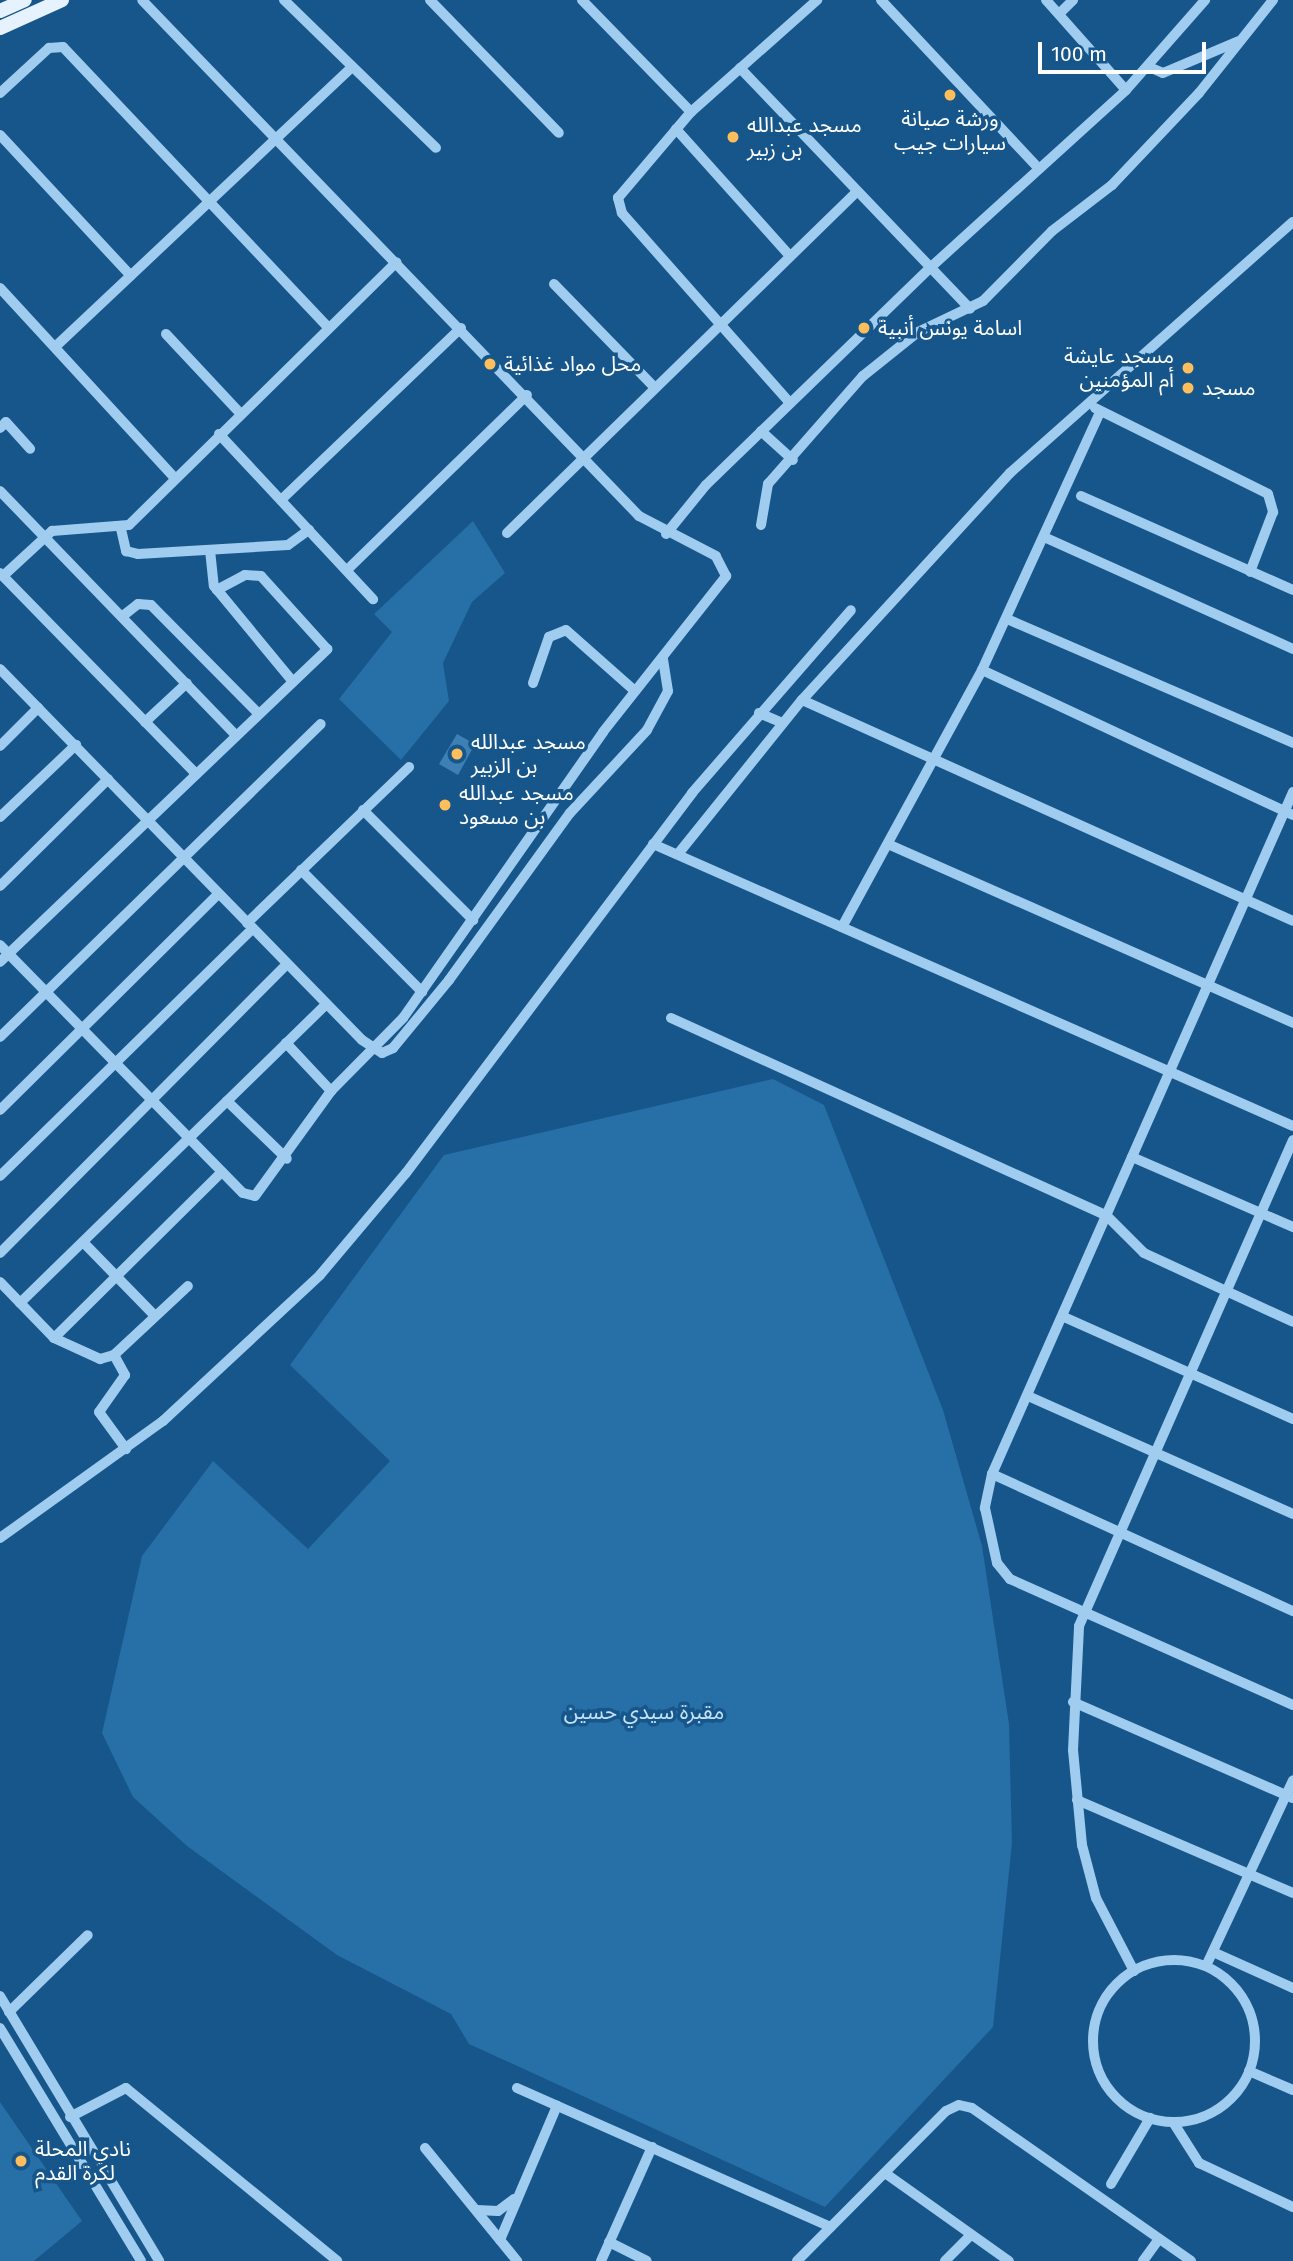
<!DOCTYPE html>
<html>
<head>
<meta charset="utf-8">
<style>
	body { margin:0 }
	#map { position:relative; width:1293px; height:2261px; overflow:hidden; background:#16568a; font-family:"Fira Sans","Noto Sans Arabic",sans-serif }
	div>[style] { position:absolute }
	.green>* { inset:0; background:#266fa7 }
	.building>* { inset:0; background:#3e80b3 }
	.minor>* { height:10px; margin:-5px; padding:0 5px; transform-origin:5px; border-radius:5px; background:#9fccef }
	.minor>.ring { margin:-5px; padding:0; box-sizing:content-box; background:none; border:10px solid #9fccef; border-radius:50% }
	.major>* { height:14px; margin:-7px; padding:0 7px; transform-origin:7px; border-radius:7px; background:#e6f3ff }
	.dots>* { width:19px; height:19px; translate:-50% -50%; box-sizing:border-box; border:4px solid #16568a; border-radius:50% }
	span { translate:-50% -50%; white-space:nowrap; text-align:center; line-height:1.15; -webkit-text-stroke:7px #16568a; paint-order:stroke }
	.poi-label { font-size:21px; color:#fff }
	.left { translate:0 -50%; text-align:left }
	.right { translate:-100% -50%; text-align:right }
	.park-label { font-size:21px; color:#c5e3fb }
	.scale { position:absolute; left:1038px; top:42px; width:168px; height:32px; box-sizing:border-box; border:4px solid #fff; border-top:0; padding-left:9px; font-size:21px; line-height:24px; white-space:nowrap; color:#fff; -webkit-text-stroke:5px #16568a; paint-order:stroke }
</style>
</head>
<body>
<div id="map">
	<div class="green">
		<div style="clip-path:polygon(473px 521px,505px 573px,472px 602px,443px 663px,449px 701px,401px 760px,339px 699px,392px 632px,374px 614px)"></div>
		<div style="clip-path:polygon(773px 1079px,824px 1105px,943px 1410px,982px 1546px,1009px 1724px,1012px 1843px,993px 2027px,825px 2207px,469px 2044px,451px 2014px,337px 1955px,187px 1846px,133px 1797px,102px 1733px,142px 1556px,213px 1461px,308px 1549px,390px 1461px,290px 1365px,444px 1155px)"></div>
		<div style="clip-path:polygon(0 2102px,82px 2221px,34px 2261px,0 2261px)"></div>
	</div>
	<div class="building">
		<div style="clip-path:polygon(457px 734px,475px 744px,458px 775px,439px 764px)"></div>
	</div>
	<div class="minor">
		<div style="left:284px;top:0;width:212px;rotate:44.2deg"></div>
		<div style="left:430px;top:0;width:185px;rotate:45.9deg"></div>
		<div style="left:582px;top:0;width:156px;rotate:45.8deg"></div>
		<div style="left:881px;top:0;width:231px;rotate:46.9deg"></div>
		<div style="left:1046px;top:0;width:120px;rotate:48.4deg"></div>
		<div style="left:1059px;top:14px;width:20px;rotate:-45deg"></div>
		<div style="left:1149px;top:67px;width:15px;rotate:23deg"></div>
		<div style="left:1163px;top:73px;width:82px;rotate:-22.8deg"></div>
		<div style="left:740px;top:68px;width:333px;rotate:46.3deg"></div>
		<div style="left:0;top:93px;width:67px;rotate:-42.6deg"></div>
		<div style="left:49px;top:48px;width:14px;rotate:-4deg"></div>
		<div style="left:63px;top:47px;width:386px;rotate:46.6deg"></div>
		<div style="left:676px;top:129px;width:171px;rotate:48.1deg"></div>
		<div style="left:0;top:135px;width:192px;rotate:47.1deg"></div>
		<div style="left:554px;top:284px;width:145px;rotate:45.8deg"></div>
		<div style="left:0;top:288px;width:258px;rotate:47.4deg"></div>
		<div style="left:166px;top:334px;width:108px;rotate:46.9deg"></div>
		<div style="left:55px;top:347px;width:408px;rotate:-43.3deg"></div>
		<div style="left:790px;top:403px;width:254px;rotate:-131.5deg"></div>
		<div style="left:622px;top:213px;width:16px;rotate:-105deg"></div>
		<div style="left:618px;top:198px;width:113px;rotate:-49.7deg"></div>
		<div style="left:691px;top:112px;width:169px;rotate:-41.6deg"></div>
		<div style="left:1095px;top:408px;width:193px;rotate:26.4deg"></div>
		<div style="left:1268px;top:494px;width:19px;rotate:74deg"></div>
		<div style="left:1273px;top:512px;width:64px;rotate:111deg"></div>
		<div style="left:0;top:428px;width:8px;rotate:-45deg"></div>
		<div style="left:6px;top:422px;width:36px;rotate:48deg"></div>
		<div style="left:761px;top:431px;width:43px;rotate:42.2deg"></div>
		<div style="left:219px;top:434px;width:226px;rotate:47deg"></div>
		<div style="left:0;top:491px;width:339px;rotate:46deg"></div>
		<div style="left:1081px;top:496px;width:232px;rotate:23.9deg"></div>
		<div style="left:281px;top:500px;width:249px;rotate:-43.7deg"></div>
		<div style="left:761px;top:525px;width:42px;rotate:-80.3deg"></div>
		<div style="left:768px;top:484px;width:144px;rotate:-48.7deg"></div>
		<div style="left:863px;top:376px;width:70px;rotate:-38.7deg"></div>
		<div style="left:918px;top:332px;width:72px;rotate:-25.5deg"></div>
		<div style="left:983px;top:301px;width:98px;rotate:-45.4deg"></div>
		<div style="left:1052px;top:231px;width:76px;rotate:-37.5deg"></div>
		<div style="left:1112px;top:185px;width:127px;rotate:-46.6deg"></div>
		<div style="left:1199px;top:93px;width:119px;rotate:-51.5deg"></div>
		<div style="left:121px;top:529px;width:23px;rotate:77deg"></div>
		<div style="left:126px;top:551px;width:12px;rotate:14deg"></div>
		<div style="left:138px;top:554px;width:150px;rotate:-3.4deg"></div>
		<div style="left:288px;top:545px;width:26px;rotate:-36deg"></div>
		<div style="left:507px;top:533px;width:489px;rotate:-44.3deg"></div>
		<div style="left:666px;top:534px;width:63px;rotate:-50.8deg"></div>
		<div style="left:706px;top:485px;width:313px;rotate:-44.1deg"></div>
		<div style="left:931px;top:267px;width:263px;rotate:-42.2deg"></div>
		<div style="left:1126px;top:90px;width:120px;rotate:-48.7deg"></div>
		<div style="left:1044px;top:537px;width:273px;rotate:24.2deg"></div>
		<div style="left:210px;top:550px;width:36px;rotate:84deg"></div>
		<div style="left:214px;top:586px;width:124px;rotate:50.5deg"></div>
		<div style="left:347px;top:570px;width:251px;rotate:-44.2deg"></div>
		<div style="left:0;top:573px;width:281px;rotate:45.7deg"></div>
		<div style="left:3px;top:576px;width:67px;rotate:-42.6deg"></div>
		<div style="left:52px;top:531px;width:77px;rotate:-4.5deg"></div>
		<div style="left:129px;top:525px;width:375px;rotate:-44.5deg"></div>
		<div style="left:124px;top:615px;width:18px;rotate:-38deg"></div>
		<div style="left:138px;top:604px;width:13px;rotate:4deg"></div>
		<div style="left:151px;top:605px;width:153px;rotate:45.3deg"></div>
		<div style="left:1007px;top:619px;width:312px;rotate:23.4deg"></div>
		<div style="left:0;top:669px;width:518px;rotate:45.7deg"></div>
		<div style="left:362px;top:1040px;width:24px;rotate:33deg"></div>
		<div style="left:382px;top:1053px;width:12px;rotate:-24deg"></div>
		<div style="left:393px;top:1048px;width:88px;rotate:-50.5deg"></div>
		<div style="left:449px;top:980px;width:206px;rotate:-54.1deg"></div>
		<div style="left:570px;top:813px;width:113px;rotate:-47.1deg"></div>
		<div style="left:647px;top:730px;width:44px;rotate:-61.7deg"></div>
		<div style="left:668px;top:691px;width:32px;rotate:-99deg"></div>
		<div style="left:982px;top:670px;width:343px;rotate:25deg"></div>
		<div style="left:533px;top:683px;width:49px;rotate:-70.8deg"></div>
		<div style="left:549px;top:637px;width:18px;rotate:-22deg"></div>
		<div style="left:566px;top:630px;width:92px;rotate:41.5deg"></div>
		<div style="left:802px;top:700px;width:538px;rotate:24.23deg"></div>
		<div style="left:759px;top:713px;width:25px;rotate:23deg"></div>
		<div style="left:145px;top:722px;width:57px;rotate:-42.9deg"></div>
		<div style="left:0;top:746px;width:54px;rotate:-45deg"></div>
		<div style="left:1293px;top:792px;width:745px;rotate:113.81deg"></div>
		<div style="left:992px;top:1474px;width:35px;rotate:102deg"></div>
		<div style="left:985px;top:1508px;width:56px;rotate:77.7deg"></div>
		<div style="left:997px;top:1563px;width:21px;rotate:51deg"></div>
		<div style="left:1010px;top:1579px;width:310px;rotate:24deg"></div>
		<div style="left:363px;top:810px;width:156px;rotate:45deg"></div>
		<div style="left:0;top:817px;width:105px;rotate:-43.5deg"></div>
		<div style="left:653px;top:844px;width:699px;rotate:23.78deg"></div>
		<div style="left:890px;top:845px;width:441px;rotate:23.8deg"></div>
		<div style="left:678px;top:854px;width:198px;rotate:-51.2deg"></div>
		<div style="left:802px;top:700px;width:308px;rotate:-47.5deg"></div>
		<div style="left:1010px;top:473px;width:378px;rotate:-41.6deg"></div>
		<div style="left:301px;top:870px;width:172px;rotate:45.2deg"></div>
		<div style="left:0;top:886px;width:152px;rotate:-44.7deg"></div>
		<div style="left:247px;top:923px;width:225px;rotate:-43.9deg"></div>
		<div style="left:842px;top:927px;width:293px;rotate:-61.4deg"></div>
		<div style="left:982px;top:670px;width:284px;rotate:-65.4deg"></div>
		<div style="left:0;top:945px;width:347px;rotate:45.6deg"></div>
		<div style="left:243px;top:1193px;width:12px;rotate:14deg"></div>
		<div style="left:255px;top:1196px;width:130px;rotate:-54.1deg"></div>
		<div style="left:331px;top:1091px;width:103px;rotate:-45.4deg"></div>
		<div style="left:403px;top:1018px;width:349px;rotate:-55deg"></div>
		<div style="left:603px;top:732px;width:199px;rotate:-51.7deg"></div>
		<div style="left:726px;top:576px;width:22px;rotate:-117deg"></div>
		<div style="left:716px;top:556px;width:87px;rotate:-152.5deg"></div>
		<div style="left:639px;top:516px;width:716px;rotate:-133.93deg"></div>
		<div style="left:0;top:962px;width:453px;rotate:-43.7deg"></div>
		<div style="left:327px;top:649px;width:98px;rotate:-132.1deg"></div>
		<div style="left:261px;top:576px;width:16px;rotate:-176deg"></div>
		<div style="left:245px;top:575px;width:32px;rotate:152deg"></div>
		<div style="left:671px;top:1018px;width:479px;rotate:24.4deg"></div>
		<div style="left:1107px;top:1216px;width:52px;rotate:45deg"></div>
		<div style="left:1144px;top:1253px;width:164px;rotate:24.8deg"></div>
		<div style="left:0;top:1037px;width:448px;rotate:-44.3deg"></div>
		<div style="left:286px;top:1043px;width:66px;rotate:46.8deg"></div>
		<div style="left:227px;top:1101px;width:83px;rotate:44deg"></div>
		<div style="left:0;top:1110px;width:307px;rotate:-44.7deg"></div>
		<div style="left:1132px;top:1157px;width:176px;rotate:23.5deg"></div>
		<div style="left:0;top:1176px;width:353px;rotate:-44.4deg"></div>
		<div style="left:83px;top:1242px;width:103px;rotate:45.8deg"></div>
		<div style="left:0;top:1253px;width:407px;rotate:-45.2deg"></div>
		<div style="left:0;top:1282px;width:78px;rotate:46deg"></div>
		<div style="left:54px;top:1338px;width:51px;rotate:24.5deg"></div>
		<div style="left:100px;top:1359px;width:15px;rotate:-16deg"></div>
		<div style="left:114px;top:1355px;width:101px;rotate:-43deg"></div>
		<div style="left:20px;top:1303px;width:428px;rotate:-44.3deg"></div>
		<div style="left:1064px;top:1317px;width:251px;rotate:24deg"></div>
		<div style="left:54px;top:1338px;width:236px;rotate:-44.7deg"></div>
		<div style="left:114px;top:1355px;width:23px;rotate:61deg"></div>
		<div style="left:125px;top:1375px;width:45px;rotate:125.1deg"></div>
		<div style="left:99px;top:1412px;width:46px;rotate:53.9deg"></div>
		<div style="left:1028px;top:1396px;width:290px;rotate:24deg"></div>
		<div style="left:992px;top:1474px;width:331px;rotate:24.5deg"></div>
		<div style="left:0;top:1538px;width:201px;rotate:-35.7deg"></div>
		<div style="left:163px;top:1421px;width:214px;rotate:-42.9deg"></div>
		<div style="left:320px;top:1275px;width:133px;rotate:-49.9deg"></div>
		<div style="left:406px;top:1173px;width:476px;rotate:-53deg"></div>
		<div style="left:692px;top:793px;width:242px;rotate:-49deg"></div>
		<div style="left:1073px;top:1702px;width:240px;rotate:23.6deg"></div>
		<div style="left:1077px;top:1800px;width:235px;rotate:23.3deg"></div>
		<div style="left:1213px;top:1952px;width:88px;rotate:24.2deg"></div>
		<div class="ring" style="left:1093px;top:1960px;width:152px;height:152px"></div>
		<div style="left:1206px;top:1966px;width:205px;rotate:-64.9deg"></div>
		<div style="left:1134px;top:1971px;width:82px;rotate:-117.5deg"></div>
		<div style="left:1096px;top:1898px;width:55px;rotate:-104.8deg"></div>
		<div style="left:1082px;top:1845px;width:95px;rotate:-95.4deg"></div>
		<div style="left:1073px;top:1750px;width:124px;rotate:-87.2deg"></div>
		<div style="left:1079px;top:1626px;width:531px;rotate:-66.23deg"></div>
		<div style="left:0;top:1996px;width:309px;rotate:59deg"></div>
		<div style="left:9px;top:2012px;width:110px;rotate:-44.3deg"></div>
		<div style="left:0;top:2028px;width:272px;rotate:58.8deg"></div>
		<div style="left:1249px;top:2071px;width:48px;rotate:23.4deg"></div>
		<div style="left:517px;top:2088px;width:343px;rotate:23.9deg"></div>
		<div style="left:70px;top:2117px;width:63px;rotate:-27.4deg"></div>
		<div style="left:126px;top:2088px;width:273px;rotate:39.3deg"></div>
		<div style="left:1173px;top:2122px;width:49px;rotate:57.6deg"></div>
		<div style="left:1199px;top:2163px;width:104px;rotate:25.1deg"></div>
		<div style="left:425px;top:2148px;width:146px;rotate:50.8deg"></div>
		<div style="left:885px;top:2173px;width:152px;rotate:35.4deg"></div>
		<div style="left:1111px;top:2184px;width:77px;rotate:-59.4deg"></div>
		<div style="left:477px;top:2210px;width:21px;rotate:3deg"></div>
		<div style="left:498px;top:2211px;width:20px;rotate:-37deg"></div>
		<div style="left:500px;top:2240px;width:146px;rotate:-67deg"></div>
		<div style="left:609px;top:2242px;width:42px;rotate:26.6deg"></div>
		<div style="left:601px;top:2261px;width:125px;rotate:-65.9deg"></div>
		<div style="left:797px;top:2261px;width:211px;rotate:-45.2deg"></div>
		<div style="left:946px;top:2111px;width:14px;rotate:-25deg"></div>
		<div style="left:959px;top:2105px;width:13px;rotate:13deg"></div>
		<div style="left:972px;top:2108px;width:267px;rotate:34.9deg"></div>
		<div style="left:945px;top:2261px;width:37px;rotate:-45deg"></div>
		<div style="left:1143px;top:2261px;width:27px;rotate:-54deg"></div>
	</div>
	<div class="major">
		<div style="left:0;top:11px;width:27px;rotate:-24deg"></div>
		<div style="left:0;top:28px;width:68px;rotate:-24.3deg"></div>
	</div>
	<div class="dots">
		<div style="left:950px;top:95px;background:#ffbe5c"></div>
		<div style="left:733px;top:137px;background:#ffbe5c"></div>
		<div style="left:864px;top:328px;background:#ffbe5c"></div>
		<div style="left:490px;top:364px;background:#ffbe5c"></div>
		<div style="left:1188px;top:368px;background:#ffbe5c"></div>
		<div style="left:1188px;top:388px;background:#ffbe5c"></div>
		<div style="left:457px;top:754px;background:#ffbe5c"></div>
		<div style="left:445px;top:805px;background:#ffbe5c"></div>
		<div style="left:21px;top:2161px;background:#ffbe5c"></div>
	</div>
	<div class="poi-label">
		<span style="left:950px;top:131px">ورشة صيانة<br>سيارات جيب</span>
		<span class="left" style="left:747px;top:137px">مسجد عبدالله<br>بن زبير</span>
		<span class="left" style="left:878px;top:328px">اسامة يونس أنبية</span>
		<span class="right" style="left:1174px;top:368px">مسجد عايشة<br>أم المؤمنين</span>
		<span class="left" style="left:504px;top:364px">محل مواد غذائية</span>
		<span class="left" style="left:1202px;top:388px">مسجد</span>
		<span class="left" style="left:471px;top:754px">مسجد عبدالله<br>بن الزبير</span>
		<span class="left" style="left:459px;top:805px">مسجد عبدالله<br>بن مسعود</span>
		<span class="left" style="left:35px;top:2161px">نادي المحلة<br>لكرة القدم</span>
	</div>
	<div class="park-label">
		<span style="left:644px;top:1712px">مقبرة سيدي حسين</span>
	</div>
	<div class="scale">100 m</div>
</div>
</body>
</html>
